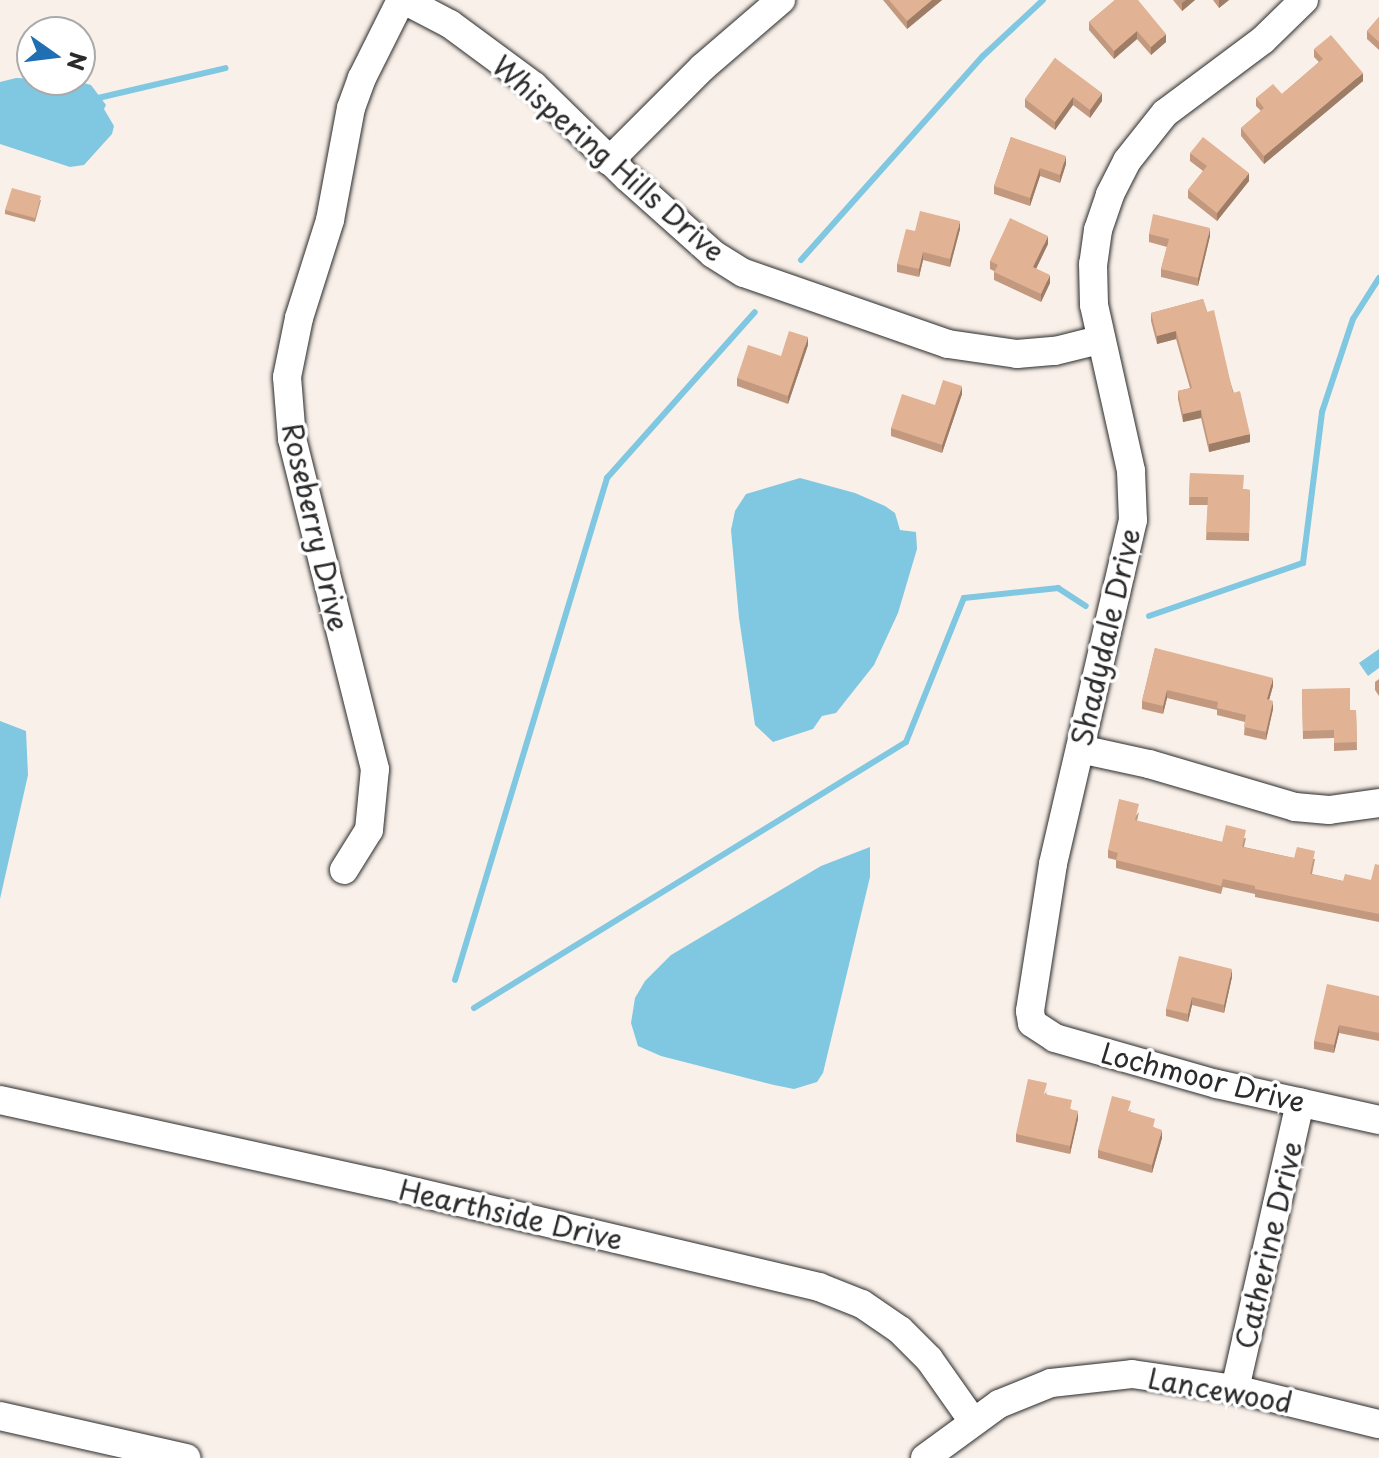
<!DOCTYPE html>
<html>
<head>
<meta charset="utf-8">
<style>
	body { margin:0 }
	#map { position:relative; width:1379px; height:1458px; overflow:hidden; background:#f9f0e9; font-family:"Playpen Sans",sans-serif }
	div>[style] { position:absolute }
	.water>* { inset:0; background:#80c7e1 }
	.stream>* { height:6px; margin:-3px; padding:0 3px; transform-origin:3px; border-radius:3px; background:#80c7e1 }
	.roads { filter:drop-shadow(0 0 2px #2b2b2b) drop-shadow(0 0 2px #2b2b2b) }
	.minor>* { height:28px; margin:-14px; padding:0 14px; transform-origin:14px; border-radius:14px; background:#fff }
	.wall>* { inset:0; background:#c2997e }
	.shaded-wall>* { inset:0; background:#9e7d67 }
	.building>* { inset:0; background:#e1b293 }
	span { translate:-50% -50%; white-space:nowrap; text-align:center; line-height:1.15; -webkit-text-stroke:7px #fff; paint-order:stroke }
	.street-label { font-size:28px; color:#2b2b2b }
	.north { position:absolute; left:16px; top:16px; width:80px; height:80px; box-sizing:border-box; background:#fff; border:2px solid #aaa; border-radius:50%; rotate:104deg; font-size:22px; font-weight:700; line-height:32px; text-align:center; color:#2b2b2b }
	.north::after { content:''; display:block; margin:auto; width:28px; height:36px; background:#1f6fb2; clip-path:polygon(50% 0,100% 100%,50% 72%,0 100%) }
</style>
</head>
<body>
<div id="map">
	<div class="water">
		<div style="clip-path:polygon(16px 78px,73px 80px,91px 85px,106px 105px,104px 109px,114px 126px,112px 134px,84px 165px,70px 167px,0 144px,0 82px)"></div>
		<div style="clip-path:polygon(800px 478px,855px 493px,885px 506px,895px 513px,900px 530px,916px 532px,917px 549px,898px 613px,874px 665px,836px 713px,822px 716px,813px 729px,773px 742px,755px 725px,739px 618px,731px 530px,735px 511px,746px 494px)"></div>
		<div style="clip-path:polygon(1379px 649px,1379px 668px,1368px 676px,1359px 663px)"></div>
		<div style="clip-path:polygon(0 721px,26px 731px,28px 775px,0 899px)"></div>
		<div style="clip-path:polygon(870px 847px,870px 877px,823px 1073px,817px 1082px,794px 1089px,774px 1085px,661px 1056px,638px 1046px,631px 1023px,635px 998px,645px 981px,671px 955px,821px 866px)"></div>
	</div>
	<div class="stream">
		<div style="left:98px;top:98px;width:131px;rotate:-13.2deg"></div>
		<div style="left:801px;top:260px;width:273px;rotate:-48.3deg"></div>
		<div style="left:983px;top:56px;width:82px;rotate:-43deg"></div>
		<div style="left:1149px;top:616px;width:163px;rotate:-19deg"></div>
		<div style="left:1303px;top:563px;width:152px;rotate:-82.8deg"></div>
		<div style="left:1322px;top:412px;width:98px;rotate:-71.6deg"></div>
		<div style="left:1353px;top:319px;width:49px;rotate:-57.6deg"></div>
		<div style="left:455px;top:980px;width:525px;rotate:-73.15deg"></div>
		<div style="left:607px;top:478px;width:222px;rotate:-48.3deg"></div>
		<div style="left:474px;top:1008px;width:507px;rotate:-31.62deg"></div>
		<div style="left:906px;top:742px;width:155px;rotate:-68.1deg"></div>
		<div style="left:964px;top:598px;width:95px;rotate:-6.1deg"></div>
		<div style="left:1058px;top:588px;width:33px;rotate:33deg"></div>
	</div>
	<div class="roads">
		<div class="minor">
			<div style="left:404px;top:0;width:52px;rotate:27.6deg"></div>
			<div style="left:450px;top:24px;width:104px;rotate:36.4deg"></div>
			<div style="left:534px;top:86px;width:130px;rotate:44.4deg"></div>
			<div style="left:627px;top:177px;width:115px;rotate:41.8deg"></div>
			<div style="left:713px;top:254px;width:36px;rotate:32deg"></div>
			<div style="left:744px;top:273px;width:216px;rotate:19.2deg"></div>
			<div style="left:948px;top:344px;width:70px;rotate:8.2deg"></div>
			<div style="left:1017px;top:354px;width:38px;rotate:-5deg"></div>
			<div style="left:1055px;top:351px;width:45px;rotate:-14deg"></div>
			<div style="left:1304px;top:0;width:57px;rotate:135.7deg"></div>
			<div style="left:1263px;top:40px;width:122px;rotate:143.3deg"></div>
			<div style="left:1165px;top:113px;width:61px;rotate:128.4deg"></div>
			<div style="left:1127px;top:161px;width:38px;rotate:117deg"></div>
			<div style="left:1110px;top:195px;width:37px;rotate:109deg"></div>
			<div style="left:1098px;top:230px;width:34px;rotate:98deg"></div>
			<div style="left:1093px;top:264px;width:41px;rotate:88.6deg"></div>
			<div style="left:1094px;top:305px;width:170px;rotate:77.4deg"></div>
			<div style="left:1131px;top:471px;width:49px;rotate:87.7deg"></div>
			<div style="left:1133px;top:520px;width:353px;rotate:103.1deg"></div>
			<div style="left:1053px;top:864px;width:149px;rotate:98.9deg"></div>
			<div style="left:1030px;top:1011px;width:12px;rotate:81deg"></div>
			<div style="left:1032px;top:1023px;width:27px;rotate:33deg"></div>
			<div style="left:1055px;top:1038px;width:168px;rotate:15.9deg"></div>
			<div style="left:1217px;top:1084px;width:166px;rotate:12.5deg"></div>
			<div style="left:609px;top:161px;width:133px;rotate:-45deg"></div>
			<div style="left:703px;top:67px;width:103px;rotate:-40.7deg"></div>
			<div style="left:1080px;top:749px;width:71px;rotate:12.3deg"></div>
			<div style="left:1149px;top:764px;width:152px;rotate:16.4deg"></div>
			<div style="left:1295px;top:807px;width:34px;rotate:5deg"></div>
			<div style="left:1329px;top:810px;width:50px;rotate:-8deg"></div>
			<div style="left:344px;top:870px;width:47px;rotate:-58deg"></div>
			<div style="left:369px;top:830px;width:61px;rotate:-84.4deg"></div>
			<div style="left:375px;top:769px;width:340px;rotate:-104.1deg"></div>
			<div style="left:292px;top:439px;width:62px;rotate:-94.6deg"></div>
			<div style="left:287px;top:377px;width:60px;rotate:-78.5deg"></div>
			<div style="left:299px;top:318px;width:103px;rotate:-72.4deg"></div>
			<div style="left:330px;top:220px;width:114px;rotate:-79.4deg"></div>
			<div style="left:351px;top:108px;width:32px;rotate:-70deg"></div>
			<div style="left:362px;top:78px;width:87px;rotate:-63.4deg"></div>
			<div style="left:0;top:1100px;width:388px;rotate:12.4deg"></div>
			<div style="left:379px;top:1183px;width:452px;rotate:13.3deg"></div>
			<div style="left:819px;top:1287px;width:46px;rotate:21.6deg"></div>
			<div style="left:862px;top:1304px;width:46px;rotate:34.4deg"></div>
			<div style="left:900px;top:1330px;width:41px;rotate:45deg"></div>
			<div style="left:929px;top:1359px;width:75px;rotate:54.8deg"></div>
			<div style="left:1235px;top:1389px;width:294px;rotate:-77.2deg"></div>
			<div style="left:0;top:1416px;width:191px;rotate:12.7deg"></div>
			<div style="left:925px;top:1458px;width:92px;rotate:-36.1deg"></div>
			<div style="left:999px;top:1404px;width:56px;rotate:-22deg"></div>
			<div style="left:1051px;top:1383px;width:81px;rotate:-6.3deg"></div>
			<div style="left:1132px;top:1374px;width:104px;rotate:8.3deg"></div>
			<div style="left:1235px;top:1389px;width:148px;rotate:13.7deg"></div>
		</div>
	</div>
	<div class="wall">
		<div style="clip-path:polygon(883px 0,942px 0,907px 29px)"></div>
		<div style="clip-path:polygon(1115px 0,1166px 42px,1151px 55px,1137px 39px,1114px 59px,1089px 30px,1089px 22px)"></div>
		<div style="clip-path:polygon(1173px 0,1195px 0,1182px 11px)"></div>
		<div style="clip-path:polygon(1213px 0,1229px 0,1219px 8px)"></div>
		<div style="clip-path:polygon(1379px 17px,1379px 50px,1367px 39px,1367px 31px)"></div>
		<div style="clip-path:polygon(1314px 49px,1363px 81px,1264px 164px,1241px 136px,1241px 128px,1261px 111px,1256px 106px,1256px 98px,1282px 94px,1319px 62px,1314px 57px)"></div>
		<div style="clip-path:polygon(1055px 58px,1102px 101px,1090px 118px,1073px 105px,1055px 130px,1025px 107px,1025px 99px)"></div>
		<div style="clip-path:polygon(1011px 137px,1066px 164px,1060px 183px,1040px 176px,1030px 206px,994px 194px,994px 186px)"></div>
		<div style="clip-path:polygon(1190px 153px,1249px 181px,1217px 221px,1188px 198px,1188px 190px,1203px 171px,1190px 161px)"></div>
		<div style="clip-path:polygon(41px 200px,35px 222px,5px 214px,5px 210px)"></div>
		<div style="clip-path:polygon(960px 229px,950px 267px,923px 260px,919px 277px,897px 272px,897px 264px,915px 231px)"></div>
		<div style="clip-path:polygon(1149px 234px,1210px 236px,1198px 286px,1161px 277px,1161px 269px,1167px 247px,1149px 242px)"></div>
		<div style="clip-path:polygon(1048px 244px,1036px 269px,1050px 283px,1041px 302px,994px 280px,994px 271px,990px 269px,990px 261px)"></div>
		<div style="clip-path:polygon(1203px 299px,1250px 442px,1209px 452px,1201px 418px,1183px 422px,1178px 399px,1178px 391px,1190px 388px,1176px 339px,1157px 344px,1151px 321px,1151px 313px)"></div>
		<div style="clip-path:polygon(808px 345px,788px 404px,737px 386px,737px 378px,781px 356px)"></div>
		<div style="clip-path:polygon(962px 394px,942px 453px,891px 436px,891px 428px,935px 405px)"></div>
		<div style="clip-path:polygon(1190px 473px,1243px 489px,1250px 490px,1249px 541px,1206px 540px,1208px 505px,1189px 505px)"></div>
		<div style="clip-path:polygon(1155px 648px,1273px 686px,1269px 700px,1273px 709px,1266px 740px,1244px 735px,1245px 722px,1217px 715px,1217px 710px,1167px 698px,1163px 714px,1142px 709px,1142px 701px)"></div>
		<div style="clip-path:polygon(1379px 679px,1379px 696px,1375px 690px,1375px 682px)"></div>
		<div style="clip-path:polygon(1302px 689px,1350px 710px,1356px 710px,1357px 750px,1334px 751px,1334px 738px,1303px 739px)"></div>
		<div style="clip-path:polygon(1139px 812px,1137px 821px,1222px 842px,1246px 838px,1244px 847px,1294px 858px,1315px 859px,1312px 874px,1343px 881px,1371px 880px,1379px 865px,1379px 922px,1255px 897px,1255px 894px,1223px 887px,1221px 894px,1116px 868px,1116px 860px,1108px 858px,1108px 850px)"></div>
		<div style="clip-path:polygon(1232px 977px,1224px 1013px,1192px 1005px,1188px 1022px,1166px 1016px,1166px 1009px)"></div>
		<div style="clip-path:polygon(1379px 996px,1379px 1041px,1339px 1033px,1334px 1053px,1314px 1049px,1314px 1041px)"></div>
		<div style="clip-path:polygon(1047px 1091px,1046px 1094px,1071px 1109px,1078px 1119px,1070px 1154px,1016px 1142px,1016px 1134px)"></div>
		<div style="clip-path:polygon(1131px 1109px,1130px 1112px,1155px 1128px,1162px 1138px,1152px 1173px,1098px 1158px,1098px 1150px)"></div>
	</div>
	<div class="shaded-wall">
		<div style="clip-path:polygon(932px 0,942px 0,907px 29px,907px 21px)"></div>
		<div style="clip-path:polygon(1186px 0,1195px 0,1182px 11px,1182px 3px)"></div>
		<div style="clip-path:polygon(1219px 0,1229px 0,1219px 8px)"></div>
		<div style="clip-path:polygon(1137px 31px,1137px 39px,1114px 59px,1114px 51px)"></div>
		<div style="clip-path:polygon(1166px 34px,1166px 42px,1151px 55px,1151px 47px)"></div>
		<div style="clip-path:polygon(1363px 73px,1363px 81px,1264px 164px,1264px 156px)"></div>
		<div style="clip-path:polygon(1102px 93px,1102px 101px,1090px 118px,1090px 110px)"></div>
		<div style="clip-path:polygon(1073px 97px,1073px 105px,1055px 130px,1055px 122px)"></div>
		<div style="clip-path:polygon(1066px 156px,1066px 164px,1060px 183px,1060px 175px)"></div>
		<div style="clip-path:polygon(1040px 168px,1040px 176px,1030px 206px,1030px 198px)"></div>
		<div style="clip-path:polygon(1249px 173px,1249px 181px,1217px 221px,1217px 213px)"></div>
		<div style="clip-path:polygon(960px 221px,960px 229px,950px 267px,950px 259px)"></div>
		<div style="clip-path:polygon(1210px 228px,1210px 236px,1198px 286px,1198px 278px)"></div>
		<div style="clip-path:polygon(1048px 236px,1048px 244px,1033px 275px,1033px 267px)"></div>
		<div style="clip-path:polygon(923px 252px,923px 260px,919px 277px,919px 269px)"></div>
		<div style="clip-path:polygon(1050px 275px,1050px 283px,1041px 302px,1041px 294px)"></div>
		<div style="clip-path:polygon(1176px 331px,1176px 339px,1157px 344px,1157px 336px)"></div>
		<div style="clip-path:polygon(808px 337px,808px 345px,788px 404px,788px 396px)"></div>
		<div style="clip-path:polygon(962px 386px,962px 394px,942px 453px,942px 445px)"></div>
		<div style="clip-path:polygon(1201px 410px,1201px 418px,1183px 422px,1183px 414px)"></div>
		<div style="clip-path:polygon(1250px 434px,1250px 442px,1209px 452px,1209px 444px)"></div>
		<div style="clip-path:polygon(1273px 678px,1273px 686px,1267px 707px,1267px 699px)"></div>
		<div style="clip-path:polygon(1167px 690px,1167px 698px,1163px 714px,1163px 706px)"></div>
		<div style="clip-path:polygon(1273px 701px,1273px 709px,1266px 740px,1266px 732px)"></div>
		<div style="clip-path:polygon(1232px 969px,1232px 977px,1224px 1013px,1224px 1005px)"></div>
		<div style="clip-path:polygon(1192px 997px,1192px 1005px,1188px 1022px,1188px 1014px)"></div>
		<div style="clip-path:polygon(1339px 1025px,1339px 1033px,1334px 1053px,1334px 1045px)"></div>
		<div style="clip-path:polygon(1078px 1111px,1078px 1119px,1070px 1154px,1070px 1146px)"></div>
		<div style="clip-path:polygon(1162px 1130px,1162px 1138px,1152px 1173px,1152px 1165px)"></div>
	</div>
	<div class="building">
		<div style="clip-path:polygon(889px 0,932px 0,907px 21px)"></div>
		<div style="clip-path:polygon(1115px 0,1138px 0,1166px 34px,1151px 47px,1137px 31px,1114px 51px,1089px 22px)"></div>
		<div style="clip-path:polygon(1379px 17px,1379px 42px,1367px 31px)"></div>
		<div style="clip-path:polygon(1331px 35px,1363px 73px,1264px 156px,1241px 128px,1264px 108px,1256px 98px,1273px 84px,1282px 94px,1323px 59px,1314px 49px)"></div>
		<div style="clip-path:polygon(1055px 58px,1102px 93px,1090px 110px,1073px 97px,1055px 122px,1025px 99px)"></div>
		<div style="clip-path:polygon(1011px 137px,1066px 156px,1060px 175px,1040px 168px,1030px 198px,994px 186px)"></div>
		<div style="clip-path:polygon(1203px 137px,1249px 173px,1217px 213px,1188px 190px,1207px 166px,1190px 153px)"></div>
		<div style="clip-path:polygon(12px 188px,41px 196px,35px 218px,5px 210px)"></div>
		<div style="clip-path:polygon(920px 211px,960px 221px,950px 259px,923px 252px,919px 269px,897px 264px,906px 229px,915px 231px)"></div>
		<div style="clip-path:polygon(1153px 214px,1210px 228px,1198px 278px,1161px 269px,1169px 239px,1149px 234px)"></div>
		<div style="clip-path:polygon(1010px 218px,1048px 236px,1033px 267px,1050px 275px,1041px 294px,994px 272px,998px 265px,990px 261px)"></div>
		<div style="clip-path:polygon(1203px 299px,1207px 312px,1214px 310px,1233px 393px,1240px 391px,1250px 434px,1209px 444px,1201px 410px,1183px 414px,1178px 391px,1192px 388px,1176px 331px,1157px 336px,1151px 313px)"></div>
		<div style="clip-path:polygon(789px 331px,808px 337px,788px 396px,737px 378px,748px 345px,781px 356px)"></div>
		<div style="clip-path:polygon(943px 380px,962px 386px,942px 445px,891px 428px,902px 394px,935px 405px)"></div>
		<div style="clip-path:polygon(1190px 473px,1244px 475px,1243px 489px,1250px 490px,1249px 533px,1206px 532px,1208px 497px,1189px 497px)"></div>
		<div style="clip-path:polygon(1155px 648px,1273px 678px,1267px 699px,1273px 701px,1266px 732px,1244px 727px,1246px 715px,1217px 708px,1218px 702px,1167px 690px,1163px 706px,1142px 701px)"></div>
		<div style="clip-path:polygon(1350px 688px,1350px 710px,1356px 710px,1357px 742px,1334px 743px,1334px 730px,1303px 731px,1302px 689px)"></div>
		<div style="clip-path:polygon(1119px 799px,1139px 804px,1135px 820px,1222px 842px,1226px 825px,1246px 830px,1242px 847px,1294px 858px,1297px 847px,1315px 851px,1310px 874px,1343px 881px,1345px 874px,1371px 880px,1375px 864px,1379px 865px,1379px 914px,1255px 889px,1255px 886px,1223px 879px,1221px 886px,1116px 860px,1118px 853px,1108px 850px)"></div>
		<div style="clip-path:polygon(1179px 956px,1232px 969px,1224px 1005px,1192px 997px,1188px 1014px,1166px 1009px)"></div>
		<div style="clip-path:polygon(1327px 984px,1379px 996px,1379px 1033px,1339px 1025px,1334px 1045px,1314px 1041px)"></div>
		<div style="clip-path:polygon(1028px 1079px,1047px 1083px,1044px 1094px,1072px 1100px,1070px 1109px,1078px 1111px,1070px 1146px,1016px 1134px)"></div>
		<div style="clip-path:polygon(1112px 1096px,1131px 1101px,1128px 1111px,1155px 1119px,1153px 1127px,1162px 1130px,1152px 1165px,1098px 1150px)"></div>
	</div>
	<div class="street-label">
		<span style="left:609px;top:158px;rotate:41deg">Whispering Hills Drive</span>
		<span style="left:316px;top:527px;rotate:77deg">Roseberry Drive</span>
		<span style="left:1105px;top:637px;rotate:-77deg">Shadydale Drive</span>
		<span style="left:1203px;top:1077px;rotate:14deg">Lochmoor Drive</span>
		<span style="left:511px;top:1214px;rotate:13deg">Hearthside Drive</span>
		<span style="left:1268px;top:1245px;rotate:-77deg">Catherine Drive</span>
		<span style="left:1220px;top:1390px;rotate:10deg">Lancewood</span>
	</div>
	<div class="north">N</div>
</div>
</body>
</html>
